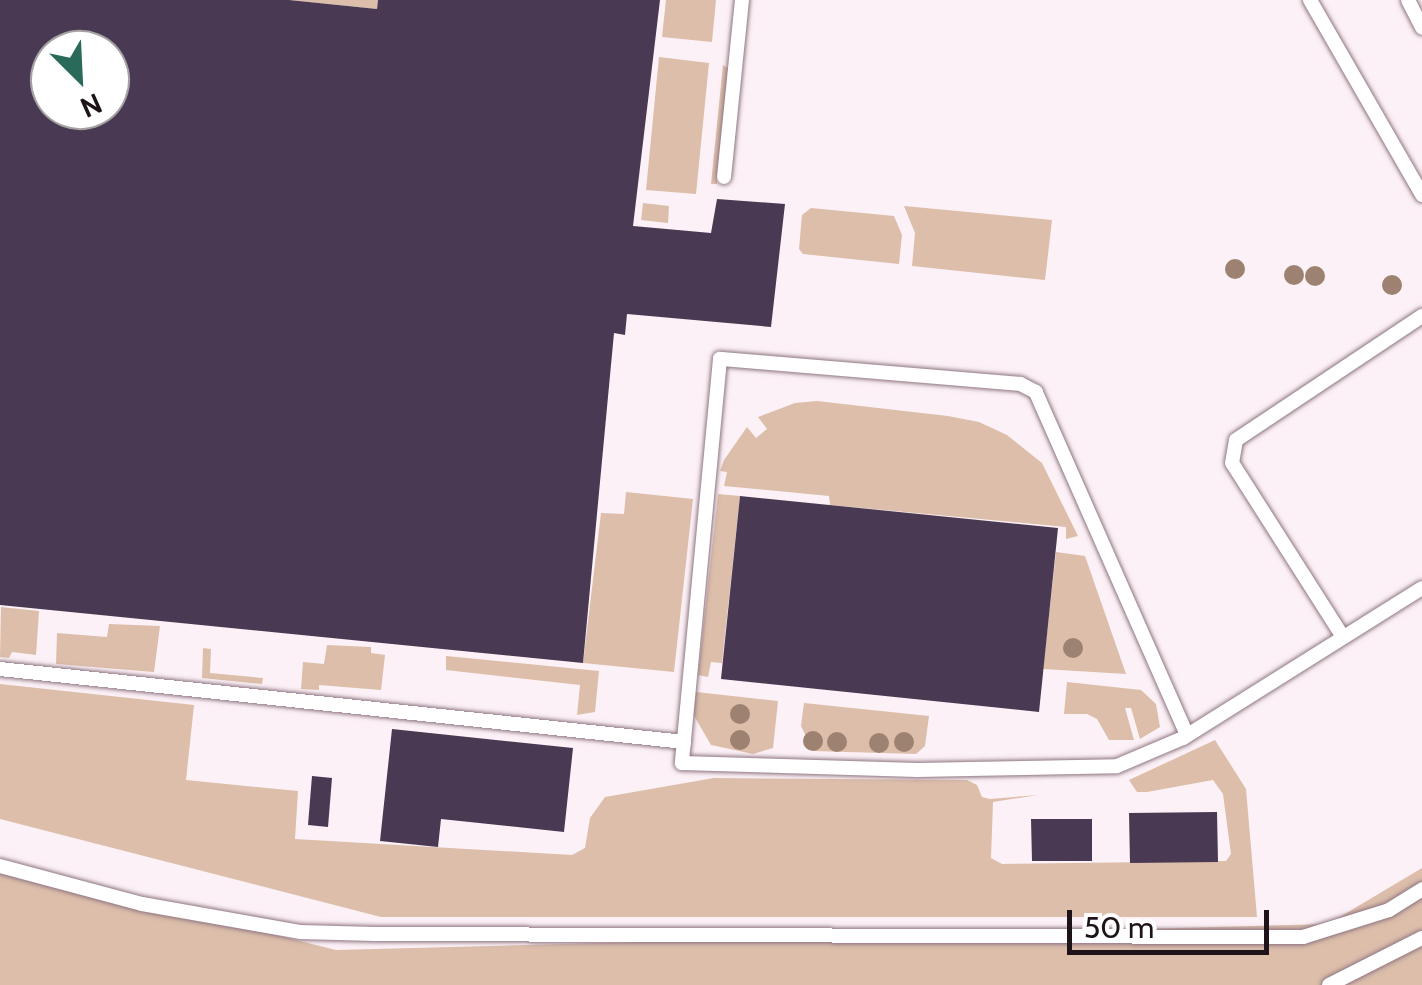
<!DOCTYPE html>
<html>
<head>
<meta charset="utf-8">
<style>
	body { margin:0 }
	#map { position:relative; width:1422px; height:985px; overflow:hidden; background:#fcf1f6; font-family:Cabin,sans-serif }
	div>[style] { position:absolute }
	.green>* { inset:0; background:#dcbeaa }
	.building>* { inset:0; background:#493953 }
	.roads { filter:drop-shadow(0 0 2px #8f7582) drop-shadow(0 0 2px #8f7582) }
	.lane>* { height:14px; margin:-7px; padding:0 7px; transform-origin:7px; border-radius:7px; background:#fff }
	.trees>* { width:20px; height:20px; margin:-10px; border-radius:50%; background:#9e8271 }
	span { translate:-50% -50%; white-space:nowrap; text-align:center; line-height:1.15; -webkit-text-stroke:10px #fff; paint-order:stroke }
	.north { position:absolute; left:30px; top:30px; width:100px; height:100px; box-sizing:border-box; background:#fff; border:2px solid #a5a1a3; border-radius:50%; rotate:156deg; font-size:28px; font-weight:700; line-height:40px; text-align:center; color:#1d1318 }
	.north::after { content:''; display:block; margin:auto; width:35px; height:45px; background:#296a5a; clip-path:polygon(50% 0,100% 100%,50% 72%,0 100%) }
	.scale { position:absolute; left:1067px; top:910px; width:202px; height:45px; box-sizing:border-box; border:5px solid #1d1318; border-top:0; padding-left:12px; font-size:30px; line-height:35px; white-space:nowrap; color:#1d1318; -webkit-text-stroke:8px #fff; paint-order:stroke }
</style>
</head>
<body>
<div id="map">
	<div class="green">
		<div style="clip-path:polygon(289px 0,378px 0,377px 9px)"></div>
		<div style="clip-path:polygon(666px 0,716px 0,712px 42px,662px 37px)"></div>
		<div style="clip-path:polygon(659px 57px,709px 63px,696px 194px,646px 190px)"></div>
		<div style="clip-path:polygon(723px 65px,729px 69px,717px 184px,711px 184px)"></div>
		<div style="clip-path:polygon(643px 203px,669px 206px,668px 223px,641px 220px)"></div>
		<div style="clip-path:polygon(904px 206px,1052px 220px,1045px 280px,912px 266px,915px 233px)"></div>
		<div style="clip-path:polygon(811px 208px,894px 216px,902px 235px,899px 264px,803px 254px,799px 249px,802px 215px)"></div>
		<div style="clip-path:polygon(817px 401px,948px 416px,979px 422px,1007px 435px,1042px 463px,1078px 536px,1066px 539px,1066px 527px,830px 505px,829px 496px,724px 486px,727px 472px,720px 471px,724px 460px,747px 427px,756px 438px,767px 429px,758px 417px,795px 403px)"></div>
		<div style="clip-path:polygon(626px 492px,693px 499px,674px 672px,583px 663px,601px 513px,624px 514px)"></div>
		<div style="clip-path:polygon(718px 494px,740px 496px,722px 663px,711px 662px,708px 677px,698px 675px)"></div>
		<div style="clip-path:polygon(1056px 552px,1085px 556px,1126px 674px,1043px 669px)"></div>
		<div style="clip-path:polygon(1px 607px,39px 611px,36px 655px,12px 652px,9px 658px,0 657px)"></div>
		<div style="clip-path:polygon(109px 624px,160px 626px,154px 672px,56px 664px,57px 633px,107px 637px)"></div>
		<div style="clip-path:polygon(327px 645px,371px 647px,371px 653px,385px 655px,381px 690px,319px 685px,319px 690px,301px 689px,303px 662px,324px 664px)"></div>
		<div style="clip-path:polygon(203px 648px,211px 649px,210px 673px,263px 678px,262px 684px,202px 678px)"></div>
		<div style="clip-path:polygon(446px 656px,599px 671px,595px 712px,577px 715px,580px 685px,446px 670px)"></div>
		<div style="clip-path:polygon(1067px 682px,1141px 690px,1156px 704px,1160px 727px,1140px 739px,1131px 708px,1125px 708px,1134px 740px,1109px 740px,1097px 719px,1087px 714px,1064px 714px)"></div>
		<div style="clip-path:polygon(0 684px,194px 705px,186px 780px,298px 791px,295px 839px,572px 855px,585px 848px,590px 818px,605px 797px,714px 778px,967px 780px,977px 785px,982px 797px,990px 799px,1038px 795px,993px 802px,991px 858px,1002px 864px,1226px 861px,1231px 854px,1223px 794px,1213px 780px,1147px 792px,1137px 792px,1129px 780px,1215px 740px,1246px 789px,1257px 917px,381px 917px,0 819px)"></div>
		<div style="clip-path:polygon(696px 692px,778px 701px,773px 748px,753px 754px,711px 745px,693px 714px)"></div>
		<div style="clip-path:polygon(804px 703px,929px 716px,925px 746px,916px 754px,813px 751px,801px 726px)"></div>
		<div style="clip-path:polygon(0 866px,336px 950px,1328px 924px,1422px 868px,1422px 985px,0 985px)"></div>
	</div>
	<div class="building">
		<div style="clip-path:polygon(evenodd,0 0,289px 0,377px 9px,378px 0,660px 0,633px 226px,711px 233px,717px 199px,785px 204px,771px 327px,627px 314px,625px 335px,614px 333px,583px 663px,0 605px,0 0,50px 50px,110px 50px,110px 110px,50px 110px,50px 50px)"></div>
		<div style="clip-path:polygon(740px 496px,1058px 528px,1039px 712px,721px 679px)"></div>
		<div style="clip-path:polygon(392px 729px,573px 748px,564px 832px,441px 819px,438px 847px,380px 841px)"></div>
		<div style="clip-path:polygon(312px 776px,332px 778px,328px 827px,308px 825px)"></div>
		<div style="clip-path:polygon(1217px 812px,1218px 862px,1130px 863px,1129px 813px)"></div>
		<div style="clip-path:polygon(1031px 819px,1092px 819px,1092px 861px,1032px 861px)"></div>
	</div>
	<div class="roads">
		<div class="lane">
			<div style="left:1310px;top:0;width:225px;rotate:60.1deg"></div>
			<div style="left:1408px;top:0;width:31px;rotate:63deg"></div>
			<div style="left:724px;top:177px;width:178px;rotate:-84.2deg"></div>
			<div style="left:1343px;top:637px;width:206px;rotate:-122.5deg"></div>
			<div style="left:1232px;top:463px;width:23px;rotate:-80deg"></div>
			<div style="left:1236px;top:440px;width:224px;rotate:-33.7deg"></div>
			<div style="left:0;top:669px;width:688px;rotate:6.09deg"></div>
			<div style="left:1187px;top:735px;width:375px;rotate:-113.8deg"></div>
			<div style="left:1036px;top:392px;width:18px;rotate:-153deg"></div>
			<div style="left:1020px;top:384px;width:301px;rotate:-175.2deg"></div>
			<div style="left:720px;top:359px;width:406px;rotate:95.4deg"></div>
			<div style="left:682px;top:763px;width:235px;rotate:1.7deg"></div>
			<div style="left:917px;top:770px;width:200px;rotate:-1.1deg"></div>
			<div style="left:1117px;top:766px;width:72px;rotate:-23deg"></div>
			<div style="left:1183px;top:738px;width:282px;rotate:-32.1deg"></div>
			<div style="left:0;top:866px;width:147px;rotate:15deg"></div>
			<div style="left:142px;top:904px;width:160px;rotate:10deg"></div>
			<div style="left:300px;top:932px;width:75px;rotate:1.5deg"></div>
			<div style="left:375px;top:934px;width:928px;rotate:0.19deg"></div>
			<div style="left:1303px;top:937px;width:90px;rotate:-17.4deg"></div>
			<div style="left:1389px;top:910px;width:39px;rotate:-32deg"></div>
			<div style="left:1329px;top:985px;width:104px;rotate:-26.8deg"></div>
		</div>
	</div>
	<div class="trees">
		<div style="left:1235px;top:269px"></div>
		<div style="left:1294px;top:275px"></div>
		<div style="left:1315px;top:276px"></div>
		<div style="left:1392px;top:285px"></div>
		<div style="left:1073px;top:648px"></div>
		<div style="left:740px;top:714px"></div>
		<div style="left:740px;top:740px"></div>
		<div style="left:813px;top:741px"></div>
		<div style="left:837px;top:742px"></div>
		<div style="left:904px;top:742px"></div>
		<div style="left:879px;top:743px"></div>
	</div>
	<div class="north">N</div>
	<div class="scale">50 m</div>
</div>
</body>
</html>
